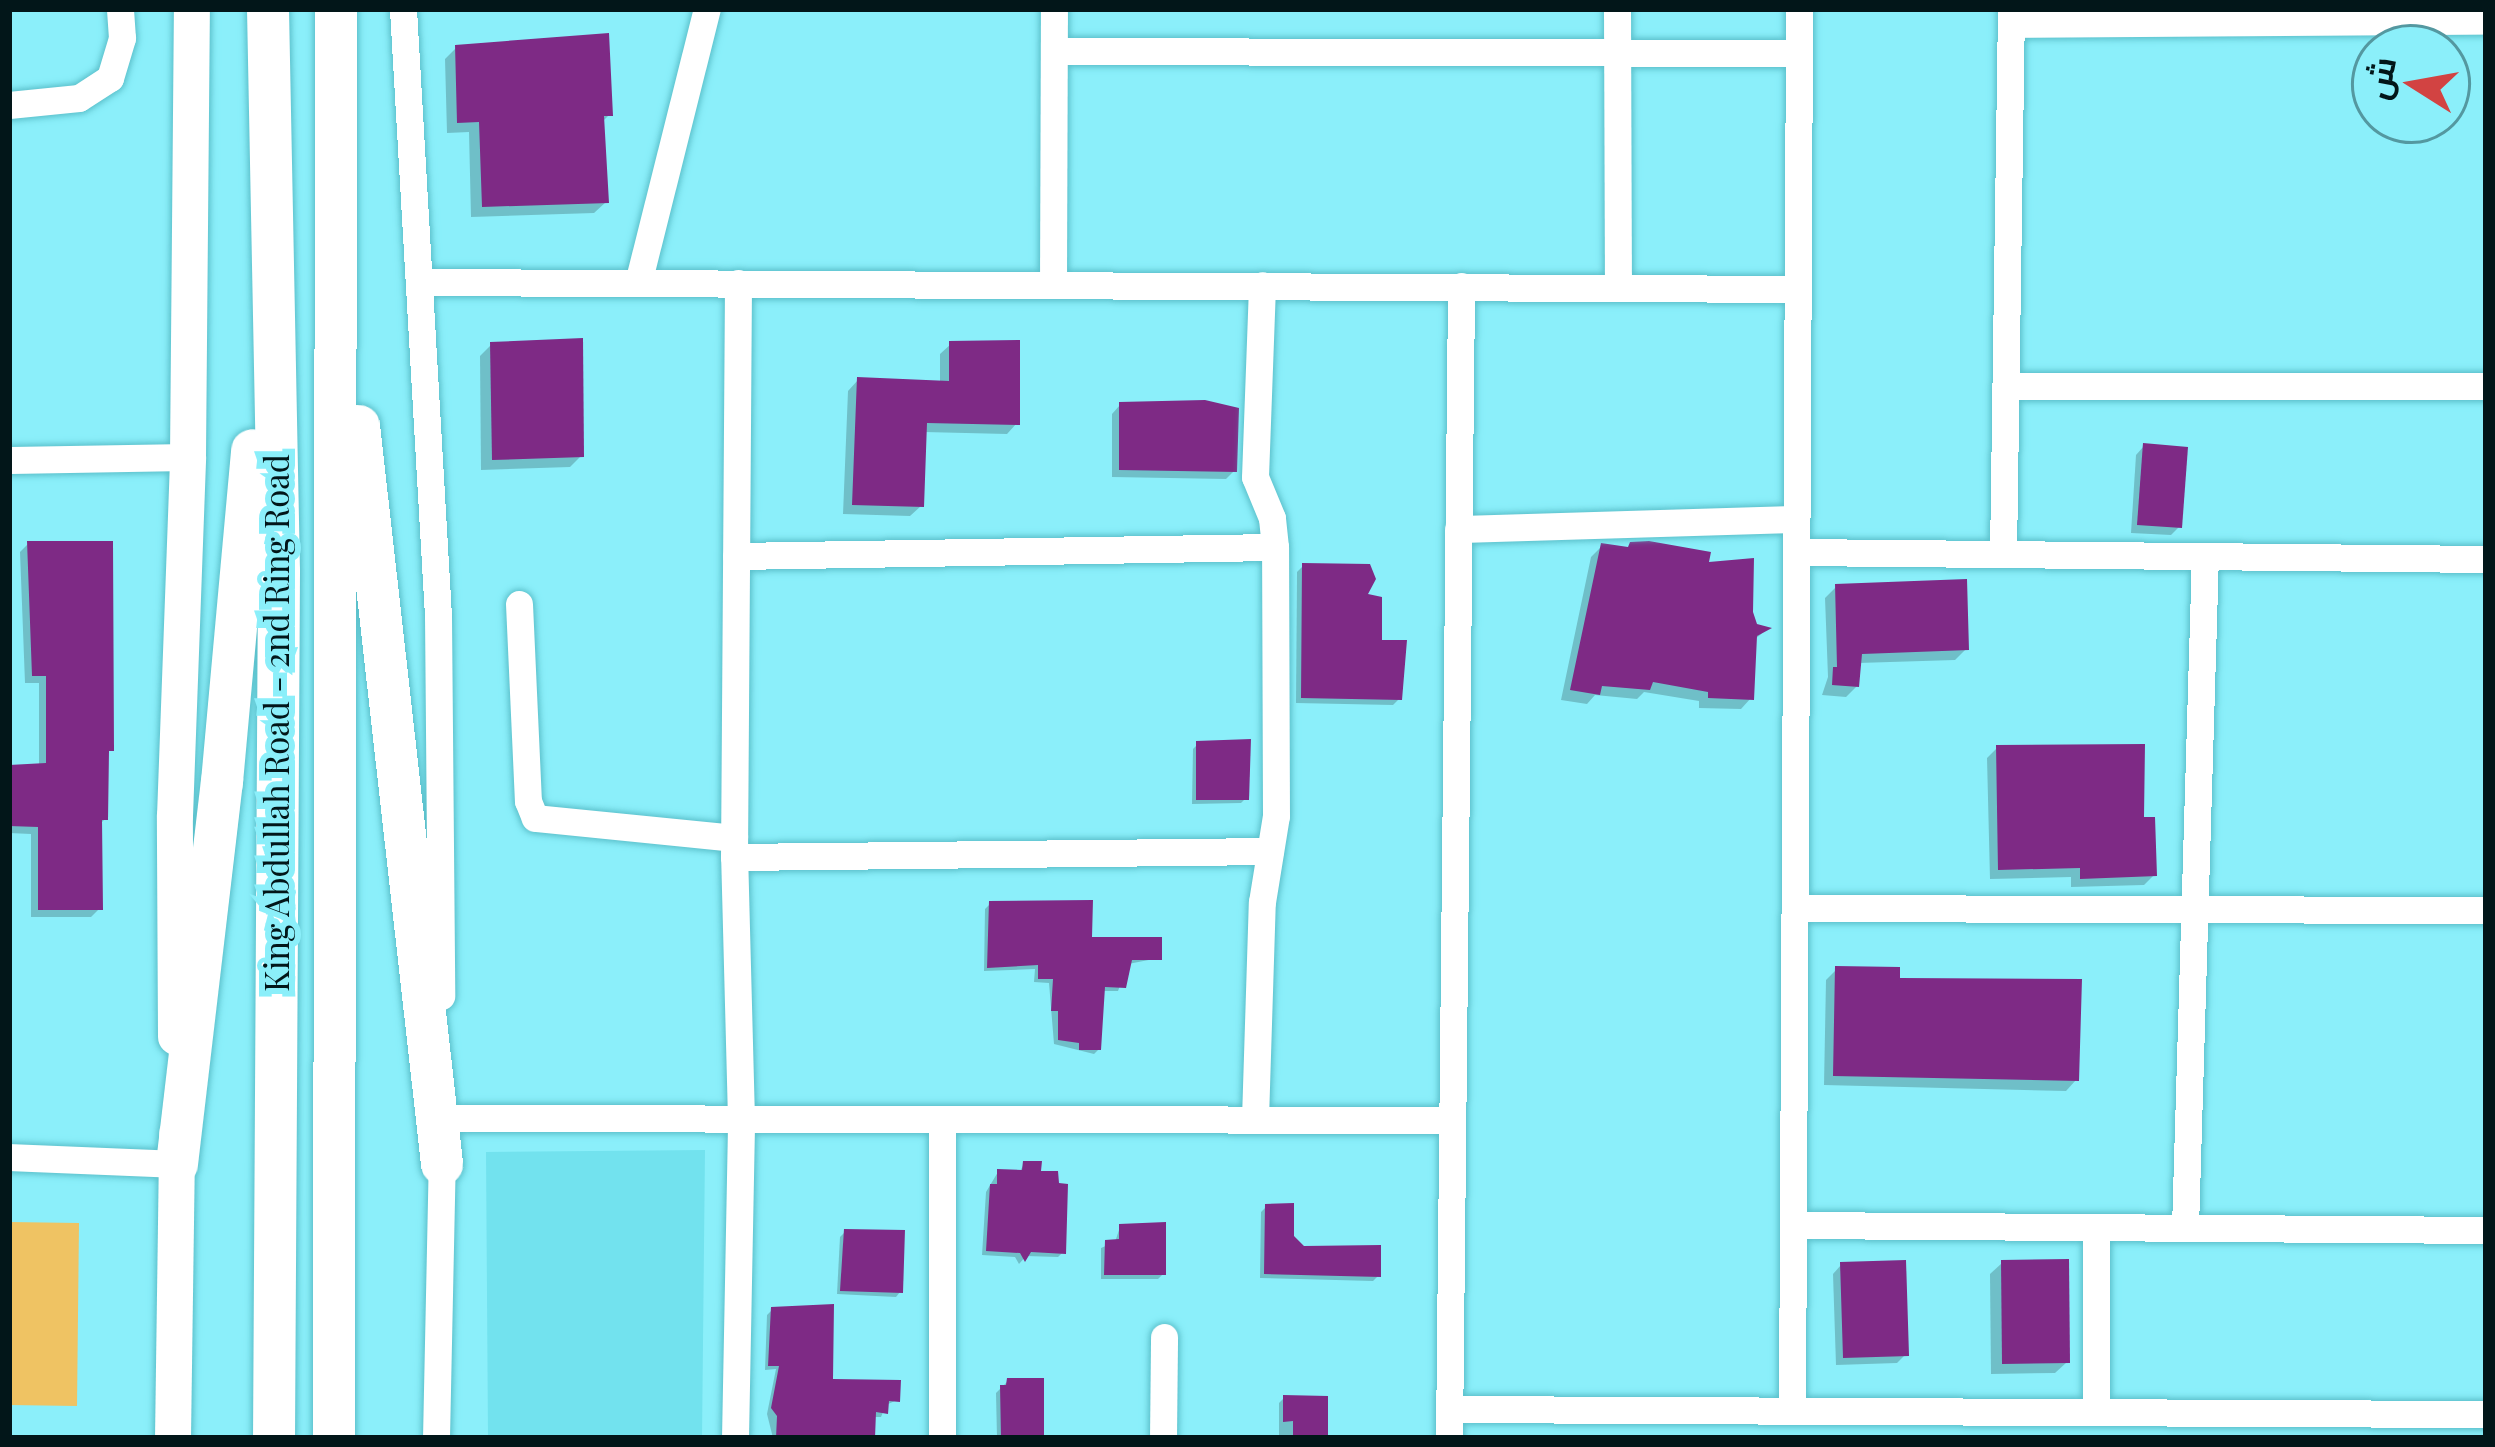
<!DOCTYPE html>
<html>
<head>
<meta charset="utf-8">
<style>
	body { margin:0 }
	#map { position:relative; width:2495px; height:1447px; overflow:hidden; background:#8beffa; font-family:"Playfair Display",Cairo,serif }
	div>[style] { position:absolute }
	.built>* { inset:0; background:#72e2ee }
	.green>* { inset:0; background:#efc363 }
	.shadow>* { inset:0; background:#0003 }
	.building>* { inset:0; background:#7e2a85 }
	.roads { filter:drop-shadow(0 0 3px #5bc0cb) drop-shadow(0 0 3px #5bc0cb) }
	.minor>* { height:27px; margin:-13.5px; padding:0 13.5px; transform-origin:13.5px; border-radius:13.5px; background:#fff }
	.major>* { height:36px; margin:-18px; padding:0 18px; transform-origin:18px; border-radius:18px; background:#fff }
	.highway>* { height:42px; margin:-21px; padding:0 21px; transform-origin:21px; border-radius:21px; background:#fff }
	span { translate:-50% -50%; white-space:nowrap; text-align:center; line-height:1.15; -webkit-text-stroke:12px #8beffa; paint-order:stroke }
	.street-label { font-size:33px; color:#021619 }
	.frame { position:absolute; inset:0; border:12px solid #021619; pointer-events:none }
	.north { position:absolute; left:2351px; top:24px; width:120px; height:120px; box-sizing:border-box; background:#8beffa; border:3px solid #5498a0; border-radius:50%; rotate:281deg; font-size:33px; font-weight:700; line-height:48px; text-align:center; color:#021619 }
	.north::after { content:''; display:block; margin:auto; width:42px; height:54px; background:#d24342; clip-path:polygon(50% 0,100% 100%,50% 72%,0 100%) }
</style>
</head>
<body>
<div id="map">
	<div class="built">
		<div style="clip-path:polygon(705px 1150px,702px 1438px,488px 1438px,486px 1152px)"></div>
	</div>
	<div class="green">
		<div style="clip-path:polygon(9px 1222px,79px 1223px,77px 1406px,9px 1405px)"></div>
	</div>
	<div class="shadow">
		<div style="clip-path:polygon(2010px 9px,2096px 9px,2089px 16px,2016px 16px)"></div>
		<div style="clip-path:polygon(456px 48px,610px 114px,601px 123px,606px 202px,594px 213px,471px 217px,469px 132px,447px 133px,445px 59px)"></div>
		<div style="clip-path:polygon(951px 344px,1017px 423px,1007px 434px,924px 432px,921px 506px,910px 516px,843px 514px,848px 391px,858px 380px,940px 384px,940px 354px)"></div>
		<div style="clip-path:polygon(491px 345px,581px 456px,570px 467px,481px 470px,480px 356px)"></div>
		<div style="clip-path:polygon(1120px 405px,1234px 471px,1226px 479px,1112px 477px,1112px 414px)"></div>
		<div style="clip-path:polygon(2144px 446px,2179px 527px,2171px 535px,2131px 533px,2136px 455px)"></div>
		<div style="clip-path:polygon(28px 544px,105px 819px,99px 825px,100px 908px,91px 917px,31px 917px,31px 834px,9px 833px,9px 765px,39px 765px,39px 683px,25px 683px,20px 552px)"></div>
		<div style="clip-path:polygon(1602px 546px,1705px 566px,1750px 612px,1754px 626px,1766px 630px,1754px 640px,1751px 698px,1741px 709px,1699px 708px,1699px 701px,1644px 692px,1637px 699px,1595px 695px,1587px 704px,1561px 700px,1591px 557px)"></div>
		<div style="clip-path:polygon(1303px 566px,1364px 596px,1399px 699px,1393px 705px,1296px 703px,1297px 572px)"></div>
		<div style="clip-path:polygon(1836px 587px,1966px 649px,1955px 660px,1858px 663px,1857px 686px,1846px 697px,1822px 695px,1828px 677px,1825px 598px)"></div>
		<div style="clip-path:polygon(1198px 744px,1246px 798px,1241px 803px,1192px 804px,1193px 749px)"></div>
		<div style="clip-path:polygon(1997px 748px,2141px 820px,2154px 875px,2144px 885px,2071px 887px,2071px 877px,1990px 879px,1987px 758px)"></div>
		<div style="clip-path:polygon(990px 904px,1089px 940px,1159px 958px,1128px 964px,1118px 991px,1101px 991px,1099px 1049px,1094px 1054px,1054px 1044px,1049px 983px,1034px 982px,1035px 969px,984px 971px,985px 909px)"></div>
		<div style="clip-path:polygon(1837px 969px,1897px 981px,2076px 1080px,2066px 1091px,1824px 1085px,1826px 980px)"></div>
		<div style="clip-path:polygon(1024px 1164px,1038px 1174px,1063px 1252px,1058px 1257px,1026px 1256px,1019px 1264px,1015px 1257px,982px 1255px,986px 1192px,998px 1172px,1019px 1173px)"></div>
		<div style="clip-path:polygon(1266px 1207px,1302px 1249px,1378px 1276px,1373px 1281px,1260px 1278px,1261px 1212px)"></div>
		<div style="clip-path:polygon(1120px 1227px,1163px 1274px,1158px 1279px,1101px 1279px,1101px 1248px,1115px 1242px)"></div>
		<div style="clip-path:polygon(845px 1232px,900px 1292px,896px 1297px,837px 1294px,840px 1237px)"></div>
		<div style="clip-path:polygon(2002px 1263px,2067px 1362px,2055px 1373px,1991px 1374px,1990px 1274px)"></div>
		<div style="clip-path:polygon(1841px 1265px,1906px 1354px,1897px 1363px,1836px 1365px,1833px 1274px)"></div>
		<div style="clip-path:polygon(772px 1310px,830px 1382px,897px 1400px,886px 1405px,881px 1417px,873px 1417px,872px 1438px,773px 1438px,767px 1414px,776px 1369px,765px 1370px,767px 1315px)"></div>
		<div style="clip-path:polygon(1008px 1381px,1042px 1438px,997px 1438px,996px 1393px)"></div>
		<div style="clip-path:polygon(1284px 1398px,1325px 1399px,1325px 1438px,1279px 1438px,1279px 1403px)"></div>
	</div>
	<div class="building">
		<div style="clip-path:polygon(609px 33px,613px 116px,604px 116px,609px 203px,482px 207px,479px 122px,457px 123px,455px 45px)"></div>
		<div style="clip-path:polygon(583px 338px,584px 457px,492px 460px,490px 342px)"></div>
		<div style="clip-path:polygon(1020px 340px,1020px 425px,927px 423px,924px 507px,852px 505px,857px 377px,949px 381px,949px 341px)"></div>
		<div style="clip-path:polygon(1205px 400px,1239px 408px,1237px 472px,1119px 470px,1119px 402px)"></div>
		<div style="clip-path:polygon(2143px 443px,2188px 447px,2182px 528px,2137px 525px)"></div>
		<div style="clip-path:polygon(27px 541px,113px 541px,114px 751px,109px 751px,108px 820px,102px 820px,103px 910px,38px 910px,38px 827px,9px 826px,9px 765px,46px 763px,46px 676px,32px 676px)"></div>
		<div style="clip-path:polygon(1649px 541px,1711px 552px,1709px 562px,1754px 558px,1753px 612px,1757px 624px,1772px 628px,1757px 636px,1754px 700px,1708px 698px,1708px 692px,1653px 682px,1650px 690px,1602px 686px,1600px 695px,1570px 690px,1601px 543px,1628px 547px,1630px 542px)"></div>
		<div style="clip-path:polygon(1302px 563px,1370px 564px,1376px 579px,1368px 594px,1382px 597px,1382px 640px,1407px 640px,1402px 700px,1301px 698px)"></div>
		<div style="clip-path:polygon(1967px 579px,1969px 650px,1862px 654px,1859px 687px,1832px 685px,1833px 667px,1837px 667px,1835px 584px)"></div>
		<div style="clip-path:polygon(1251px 739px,1249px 800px,1196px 800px,1196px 741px)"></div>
		<div style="clip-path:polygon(2145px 744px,2144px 817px,2155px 817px,2157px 876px,2080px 879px,2080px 868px,1998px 870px,1996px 745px)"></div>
		<div style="clip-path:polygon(1093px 900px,1092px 937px,1162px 937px,1162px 960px,1132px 960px,1126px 988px,1105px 987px,1101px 1050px,1079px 1050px,1079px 1043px,1058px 1040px,1058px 1011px,1051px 1011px,1053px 979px,1038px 979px,1038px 965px,987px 968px,989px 901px)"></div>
		<div style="clip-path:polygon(1835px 966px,1900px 967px,1900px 978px,2082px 979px,2079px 1081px,1833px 1076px)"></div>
		<div style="clip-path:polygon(1023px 1161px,1042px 1161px,1041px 1171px,1058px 1171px,1059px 1183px,1068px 1184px,1066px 1254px,1031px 1252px,1025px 1262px,1020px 1253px,986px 1251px,990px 1184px,997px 1184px,997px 1169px,1022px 1170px)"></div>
		<div style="clip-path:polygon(1294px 1203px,1294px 1236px,1304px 1246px,1381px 1245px,1381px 1277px,1264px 1274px,1265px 1204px)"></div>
		<div style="clip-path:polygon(1166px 1222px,1166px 1275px,1104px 1275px,1105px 1240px,1119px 1239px,1119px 1224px)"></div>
		<div style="clip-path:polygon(844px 1229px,905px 1230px,903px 1293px,840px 1291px)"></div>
		<div style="clip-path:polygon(2069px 1259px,2070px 1363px,2002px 1364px,2001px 1260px)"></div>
		<div style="clip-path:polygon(1906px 1260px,1909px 1356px,1843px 1358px,1840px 1262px)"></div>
		<div style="clip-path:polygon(834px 1304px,833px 1379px,901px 1380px,900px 1402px,889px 1401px,888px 1414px,876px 1412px,875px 1438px,776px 1438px,777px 1416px,771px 1408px,779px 1366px,768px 1366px,771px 1307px)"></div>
		<div style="clip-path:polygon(1007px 1378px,1044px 1378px,1044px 1438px,1001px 1438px,1000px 1385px,1006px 1385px)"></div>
		<div style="clip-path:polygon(1283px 1395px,1328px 1396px,1328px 1438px,1293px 1437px,1293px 1421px,1283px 1422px)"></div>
	</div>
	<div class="roads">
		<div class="minor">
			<div style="left:403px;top:9px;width:608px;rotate:86.7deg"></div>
			<div style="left:438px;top:616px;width:380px;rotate:89.5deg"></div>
			<div style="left:1617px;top:9px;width:279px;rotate:89.8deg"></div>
			<div style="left:2011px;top:24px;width:475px;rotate:-0.4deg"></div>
			<div style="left:1054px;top:51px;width:745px;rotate:0.15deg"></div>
			<div style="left:9px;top:105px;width:70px;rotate:-5.7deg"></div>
			<div style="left:79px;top:98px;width:37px;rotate:-33deg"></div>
			<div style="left:110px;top:78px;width:42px;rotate:-73.3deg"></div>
			<div style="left:122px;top:38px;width:29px;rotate:-94deg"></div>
			<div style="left:639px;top:279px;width:278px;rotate:-75.9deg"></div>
			<div style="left:420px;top:282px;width:1378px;rotate:0.29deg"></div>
			<div style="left:1053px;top:285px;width:276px;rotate:-89.8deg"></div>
			<div style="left:2007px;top:386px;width:479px"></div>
			<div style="left:9px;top:460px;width:179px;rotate:-1deg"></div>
			<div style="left:1458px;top:529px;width:338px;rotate:-1.7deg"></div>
			<div style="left:1797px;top:552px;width:689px;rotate:0.58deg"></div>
			<div style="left:2003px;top:554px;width:545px;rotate:-89.16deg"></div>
			<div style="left:736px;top:556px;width:539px;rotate:-0.96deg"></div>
			<div style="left:519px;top:604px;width:197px;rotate:87.4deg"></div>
			<div style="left:528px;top:801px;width:18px;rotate:68deg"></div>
			<div style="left:535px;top:818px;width:200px;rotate:5.7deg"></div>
			<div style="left:734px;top:857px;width:536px;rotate:-0.64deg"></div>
			<div style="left:1795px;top:908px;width:691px;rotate:0.17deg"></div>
			<div style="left:442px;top:1118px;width:1010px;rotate:0.11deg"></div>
			<div style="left:1255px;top:1119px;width:217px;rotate:-88.2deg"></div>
			<div style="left:1262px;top:902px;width:87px;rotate:-80.8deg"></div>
			<div style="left:1276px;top:816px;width:269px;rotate:-90.2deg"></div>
			<div style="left:1275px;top:547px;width:29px;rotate:-96deg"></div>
			<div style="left:1272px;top:518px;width:44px;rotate:-112.5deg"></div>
			<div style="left:1255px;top:477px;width:192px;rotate:-87.9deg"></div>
			<div style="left:9px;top:1157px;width:168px;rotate:2.4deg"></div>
			<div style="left:1793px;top:1225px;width:693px;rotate:0.41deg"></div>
			<div style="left:2096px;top:1227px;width:185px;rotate:90deg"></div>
			<div style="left:2185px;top:1228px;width:672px;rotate:-88.3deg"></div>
			<div style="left:1449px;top:1409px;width:1037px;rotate:0.28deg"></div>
			<div style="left:1792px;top:1410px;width:1401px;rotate:-89.71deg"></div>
			<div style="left:436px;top:1438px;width:290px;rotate:-88.8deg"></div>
			<div style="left:735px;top:1438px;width:319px;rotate:-88.9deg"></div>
			<div style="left:741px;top:1119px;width:262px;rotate:-91.5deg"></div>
			<div style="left:734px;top:857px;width:574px;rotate:-89.6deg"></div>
			<div style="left:942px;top:1438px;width:319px;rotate:-90deg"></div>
			<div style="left:1163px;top:1438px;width:101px;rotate:-89.4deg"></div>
			<div style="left:1449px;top:1438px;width:1152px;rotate:-89.4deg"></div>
		</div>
		<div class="major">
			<div style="left:176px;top:1037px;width:221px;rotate:-90.3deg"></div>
			<div style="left:175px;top:816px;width:359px;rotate:-87.9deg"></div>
			<div style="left:188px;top:457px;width:448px;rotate:-89.5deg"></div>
			<div style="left:173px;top:1438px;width:304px;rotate:-89.2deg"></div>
		</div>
		<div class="highway">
			<div style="left:268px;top:9px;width:563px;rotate:88.88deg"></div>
			<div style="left:279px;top:572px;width:866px;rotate:90.33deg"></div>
			<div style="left:359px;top:426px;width:743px;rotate:83.58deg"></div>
			<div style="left:177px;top:1164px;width:385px;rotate:-83.3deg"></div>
			<div style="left:222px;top:782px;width:333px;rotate:-84.8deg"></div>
			<div style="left:334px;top:1438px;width:1429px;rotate:-89.92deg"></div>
		</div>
	</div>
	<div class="street-label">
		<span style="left:276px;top:723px;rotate:-90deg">King Abdullah Road - 2nd Ring Road</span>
	</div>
	<div class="frame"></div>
	<div class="north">ش</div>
</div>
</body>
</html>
